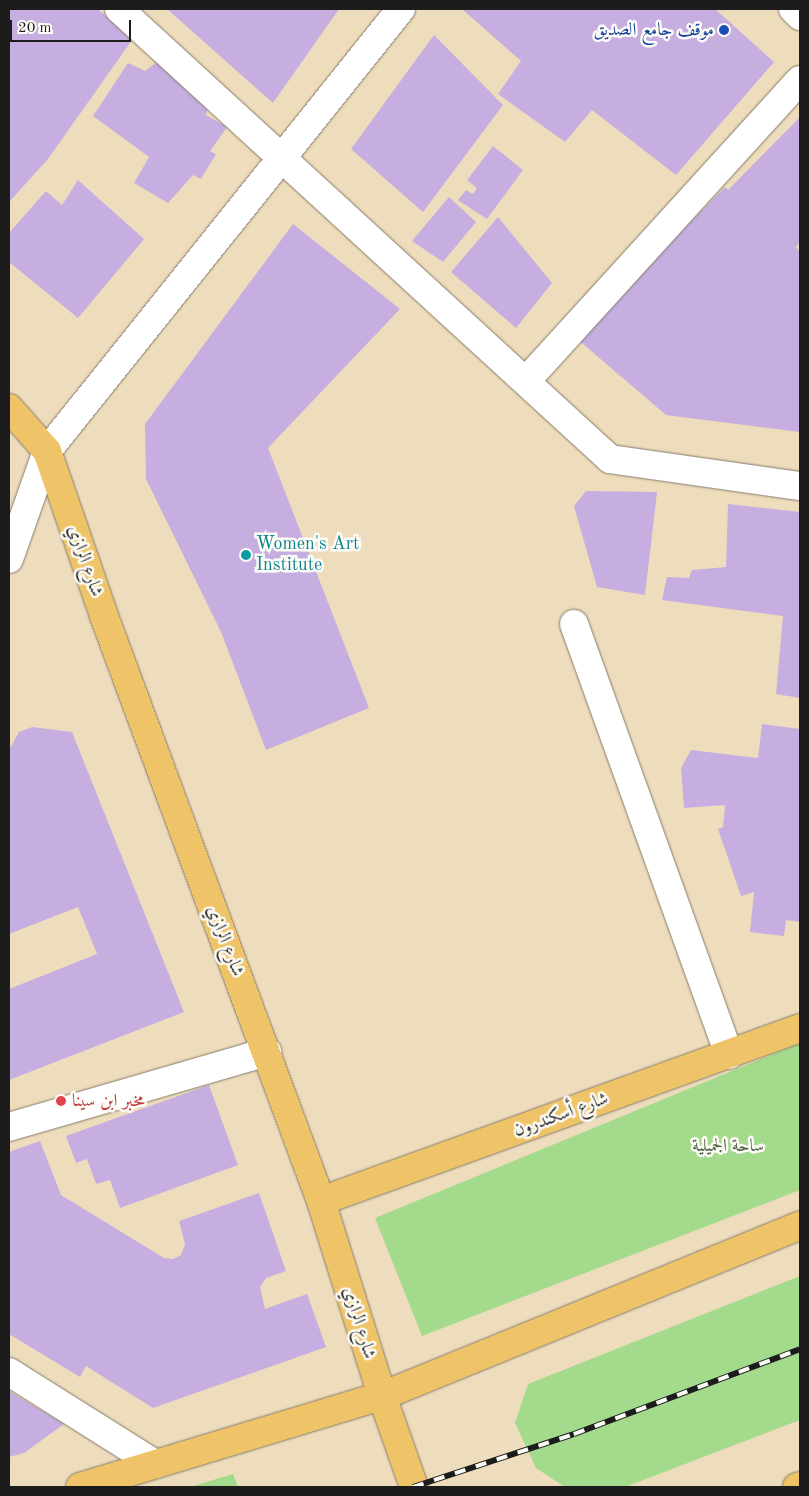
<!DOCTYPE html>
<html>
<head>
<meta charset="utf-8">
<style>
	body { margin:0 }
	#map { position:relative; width:809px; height:1496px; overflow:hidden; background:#eeddbc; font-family:"Old Standard TT",Amiri,serif }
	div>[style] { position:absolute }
	.green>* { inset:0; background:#a3da8c }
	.building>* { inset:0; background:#c6aee0 }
	.roads { filter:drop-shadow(0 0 1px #857c6c) drop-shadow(0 0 1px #857c6c) }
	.minor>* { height:28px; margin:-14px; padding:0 14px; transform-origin:14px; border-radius:14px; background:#fff }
	.major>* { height:28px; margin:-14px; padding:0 14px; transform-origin:14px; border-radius:14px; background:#efc469 }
	.rail>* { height:5.5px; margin-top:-2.75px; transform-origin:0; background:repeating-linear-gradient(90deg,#fdfcf7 0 11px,#1c1c1c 0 22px); box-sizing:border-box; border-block:1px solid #1c1c1c }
	.dots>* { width:14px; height:14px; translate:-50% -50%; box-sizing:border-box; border:2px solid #fdfcf7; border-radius:50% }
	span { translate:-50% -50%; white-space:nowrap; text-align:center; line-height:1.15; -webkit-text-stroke:5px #fdfcf7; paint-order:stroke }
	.transit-label { font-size:18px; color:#164399 }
	.right { translate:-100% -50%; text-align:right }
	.culture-label { font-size:18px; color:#0d838f }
	.left { translate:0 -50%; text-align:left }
	.street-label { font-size:18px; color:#1c1c1c }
	.health-label { font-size:18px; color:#be3a42 }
	.park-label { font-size:18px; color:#4b5e43 }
	.frame { position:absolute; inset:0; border:10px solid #1c1c1c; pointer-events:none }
	.scale { position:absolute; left:10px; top:20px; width:121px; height:22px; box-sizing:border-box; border:2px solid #1c1c1c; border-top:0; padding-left:6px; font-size:15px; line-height:18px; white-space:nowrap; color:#1c1c1c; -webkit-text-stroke:4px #fdfcf7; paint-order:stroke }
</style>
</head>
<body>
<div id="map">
	<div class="green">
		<div style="clip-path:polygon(800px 1043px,800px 1190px,422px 1336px,375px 1218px)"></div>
		<div style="clip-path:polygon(800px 1276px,800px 1420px,625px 1487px,565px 1487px,536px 1468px,515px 1423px,528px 1384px)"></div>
		<div style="clip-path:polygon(233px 1474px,238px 1487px,190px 1487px)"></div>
	</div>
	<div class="building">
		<div style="clip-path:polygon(9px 9px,98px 9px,132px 40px,48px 159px,9px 202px)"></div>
		<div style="clip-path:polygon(167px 9px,339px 9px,273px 103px)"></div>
		<div style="clip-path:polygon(462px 9px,715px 9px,774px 62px,676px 175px,592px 110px,565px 142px,498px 94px,521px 61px)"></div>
		<div style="clip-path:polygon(434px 35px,503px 105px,423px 212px,351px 149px)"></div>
		<div style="clip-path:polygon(157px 62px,209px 103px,206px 115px,227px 127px,210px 151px,216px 154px,201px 179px,193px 175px,168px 203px,134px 183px,149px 157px,93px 116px,128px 63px,145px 71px)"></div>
		<div style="clip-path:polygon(800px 117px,800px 242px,796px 247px,800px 252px,800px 432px,666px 415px,576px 338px,725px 187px,728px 190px)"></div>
		<div style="clip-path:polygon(493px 146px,523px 170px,487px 219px,458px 200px,466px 190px,473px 194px,477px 188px,467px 180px)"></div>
		<div style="clip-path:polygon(78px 180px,144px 239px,78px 318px,9px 262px,9px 233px,46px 191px,62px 205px)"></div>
		<div style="clip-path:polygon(449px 197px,476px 222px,443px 262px,412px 241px)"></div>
		<div style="clip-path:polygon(498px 217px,552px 283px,516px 328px,451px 272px)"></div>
		<div style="clip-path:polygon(293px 224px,400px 309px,268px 448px,369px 708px,266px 750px,221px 632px,146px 479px,145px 424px)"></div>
		<div style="clip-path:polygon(586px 491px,657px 492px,645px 595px,597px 587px,574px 506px)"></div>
		<div style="clip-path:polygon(728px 504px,800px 512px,800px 698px,776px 694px,783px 616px,662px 600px,667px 577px,689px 578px,692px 570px,726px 567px)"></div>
		<div style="clip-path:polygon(762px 724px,800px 729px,800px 922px,786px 920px,784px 936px,750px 932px,754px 892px,741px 896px,718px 829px,723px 827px,725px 805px,684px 808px,681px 768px,691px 750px,758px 758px)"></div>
		<div style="clip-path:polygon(32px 727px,72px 732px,184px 1012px,9px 1080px,9px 989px,97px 954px,78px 907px,9px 934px,9px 750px,19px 732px)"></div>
		<div style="clip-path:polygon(209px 1085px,238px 1165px,120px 1208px,110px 1180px,96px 1184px,87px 1159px,76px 1163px,66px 1136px)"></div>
		<div style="clip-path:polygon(40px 1141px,61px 1195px,164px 1258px,173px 1259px,181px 1255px,185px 1244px,179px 1221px,259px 1193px,286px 1271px,266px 1278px,260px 1287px,265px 1309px,307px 1294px,326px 1347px,153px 1408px,86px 1366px,80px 1377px,9px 1334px,9px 1152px)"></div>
		<div style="clip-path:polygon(9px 1391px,64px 1424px,24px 1453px,9px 1457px)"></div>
	</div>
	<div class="roads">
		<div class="minor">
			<div style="left:119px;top:9px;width:666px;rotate:42.51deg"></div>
			<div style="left:610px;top:459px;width:192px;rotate:8.1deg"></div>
			<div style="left:793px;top:9px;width:10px;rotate:45deg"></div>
			<div style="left:526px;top:381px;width:407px;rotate:-47.7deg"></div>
			<div style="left:9px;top:559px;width:114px;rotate:-70.6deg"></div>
			<div style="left:47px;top:451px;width:566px;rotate:-51.31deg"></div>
			<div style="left:574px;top:624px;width:458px;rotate:70.2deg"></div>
			<div style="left:9px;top:1127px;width:269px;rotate:-16.2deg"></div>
			<div style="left:9px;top:1372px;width:173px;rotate:32.2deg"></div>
		</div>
		<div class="major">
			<div style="left:9px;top:408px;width:57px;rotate:48.5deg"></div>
			<div style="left:47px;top:451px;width:175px;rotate:70.9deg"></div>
			<div style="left:104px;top:616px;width:624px;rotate:69.65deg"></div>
			<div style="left:321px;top:1201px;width:204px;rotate:72.6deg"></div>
			<div style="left:382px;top:1396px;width:96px;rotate:70.6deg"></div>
			<div style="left:321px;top:1201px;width:509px;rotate:-19.86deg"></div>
			<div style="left:80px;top:1487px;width:315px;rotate:-16.8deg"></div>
			<div style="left:382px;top:1396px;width:452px;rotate:-22.2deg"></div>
			<div style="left:797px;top:1487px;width:3px;rotate:-18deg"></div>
		</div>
	</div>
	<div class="rail">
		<div style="left:413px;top:1487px;width:169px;rotate:-18.2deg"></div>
		<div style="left:574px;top:1434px;width:241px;rotate:-20.6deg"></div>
	</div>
	<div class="dots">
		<div style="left:724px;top:30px;background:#1a4fb4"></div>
		<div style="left:246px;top:555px;background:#0f9aa8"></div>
		<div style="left:61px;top:1101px;background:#e0444e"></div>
	</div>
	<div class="transit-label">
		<span class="right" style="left:714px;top:30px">موقف جامع الصديق</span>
	</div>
	<div class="culture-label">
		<span class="left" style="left:256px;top:555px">Women's Art<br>Institute</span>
	</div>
	<div class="street-label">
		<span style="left:85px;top:561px;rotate:71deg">شارع الرازي</span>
		<span style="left:225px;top:941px;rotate:69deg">شارع الرازي</span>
		<span style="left:561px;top:1115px;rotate:-20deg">شارع أسكندرون</span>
		<span style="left:359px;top:1323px;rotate:73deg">شارع الرازي</span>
	</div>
	<div class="health-label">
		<span class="left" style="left:72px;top:1101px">مخبر ابن سينا</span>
	</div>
	<div class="park-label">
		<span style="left:728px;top:1146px">ساحة الجميلية</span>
	</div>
	<div class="frame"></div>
	<div class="scale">20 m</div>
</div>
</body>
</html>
